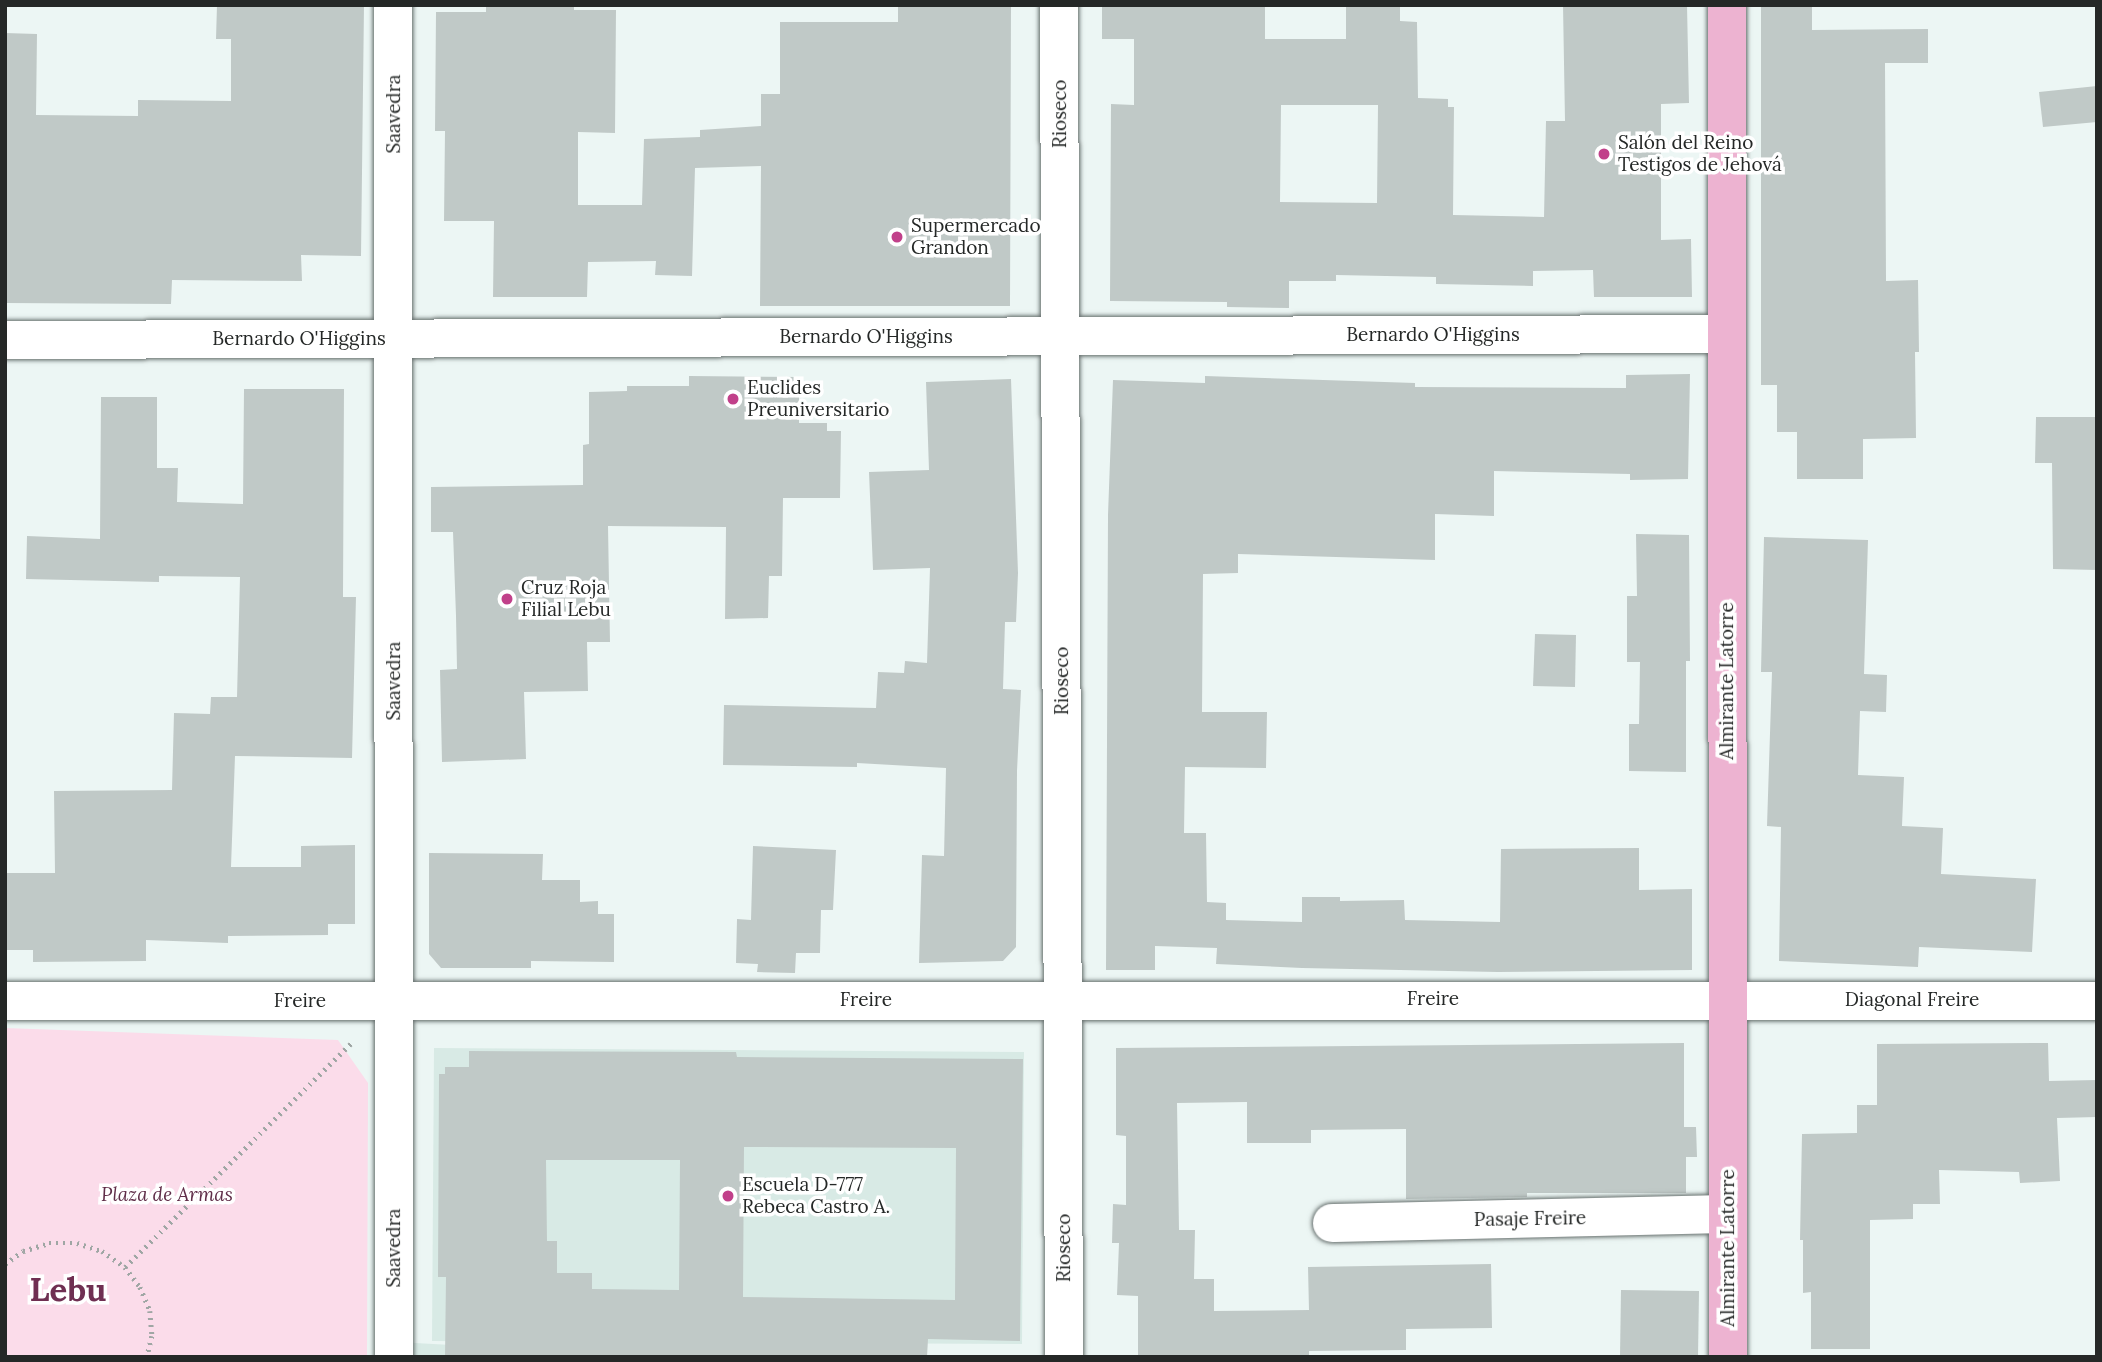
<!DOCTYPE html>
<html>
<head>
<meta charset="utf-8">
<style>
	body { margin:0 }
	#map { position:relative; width:2102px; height:1362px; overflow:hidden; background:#ecf6f4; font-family:Lora,serif }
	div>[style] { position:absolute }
	.built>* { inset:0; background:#d8eae5 }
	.green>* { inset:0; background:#fbdcea }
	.building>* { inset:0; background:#c0c9c7 }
	.path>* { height:4.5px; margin-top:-2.25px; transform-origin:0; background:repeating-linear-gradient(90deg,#9fa6a4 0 2px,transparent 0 7px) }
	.roads { filter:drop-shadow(0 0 2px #697270) drop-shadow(0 0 2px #697270) }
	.minor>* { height:38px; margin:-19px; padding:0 19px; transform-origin:19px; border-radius:19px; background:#fff }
	.major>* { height:38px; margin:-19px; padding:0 19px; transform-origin:19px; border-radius:19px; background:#edb3d1 }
	.dots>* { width:19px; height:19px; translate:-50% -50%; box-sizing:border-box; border:4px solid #fff; border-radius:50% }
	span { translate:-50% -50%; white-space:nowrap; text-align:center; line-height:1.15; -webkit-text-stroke:7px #fff; paint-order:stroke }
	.street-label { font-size:19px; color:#252827 }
	.poi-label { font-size:19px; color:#252827 }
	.left { translate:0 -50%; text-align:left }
	.park-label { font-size:19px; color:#5f2d48; font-style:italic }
	.town-label { font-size:33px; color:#6f2f52; font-weight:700 }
	.frame { position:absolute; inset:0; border:7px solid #252827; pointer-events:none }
</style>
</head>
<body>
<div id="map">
	<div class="built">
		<div style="clip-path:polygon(434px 1048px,1024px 1052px,1022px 1344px,432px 1341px)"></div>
		<div style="clip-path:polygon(397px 1342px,598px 1353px,598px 1357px,397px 1357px)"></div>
	</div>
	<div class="green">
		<div style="clip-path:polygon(5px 1028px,338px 1040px,368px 1083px,367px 1357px,5px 1357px)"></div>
	</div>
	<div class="building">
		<div style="clip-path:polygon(217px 5px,364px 5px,361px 256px,301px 255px,302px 281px,172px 280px,171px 304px,5px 303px,5px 33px,37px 34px,36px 115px,138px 116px,138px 100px,231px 101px,231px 39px,216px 39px)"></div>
		<div style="clip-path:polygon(486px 5px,574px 5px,574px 10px,616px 10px,615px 133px,578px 132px,578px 205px,642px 205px,644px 139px,700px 137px,700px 130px,761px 126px,761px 94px,780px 94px,780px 22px,898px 22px,898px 5px,1011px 5px,1010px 306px,760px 306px,761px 166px,695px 168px,692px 276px,655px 275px,656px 261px,588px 262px,587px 297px,493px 297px,494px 221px,444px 221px,445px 131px,435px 131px,436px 12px,486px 12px)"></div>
		<div style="clip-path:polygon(evenodd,1102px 5px,1265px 5px,1265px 39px,1346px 39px,1346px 5px,1400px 5px,1400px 21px,1417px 22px,1418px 98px,1448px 99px,1448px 107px,1454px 107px,1453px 215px,1544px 217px,1546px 121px,1565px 121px,1563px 5px,1687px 5px,1689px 103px,1661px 104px,1661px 240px,1691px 239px,1692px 297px,1594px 297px,1593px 270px,1533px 271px,1533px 286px,1436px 284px,1436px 277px,1336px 275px,1336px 281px,1289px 281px,1289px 308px,1227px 307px,1227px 302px,1110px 301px,1111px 104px,1134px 105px,1134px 39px,1102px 39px,1102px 5px,1281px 105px,1378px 105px,1377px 203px,1280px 202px,1281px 105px)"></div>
		<div style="clip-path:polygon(1761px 5px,1812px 5px,1812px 30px,1928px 29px,1928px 63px,1885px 63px,1886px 281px,1918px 280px,1919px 352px,1915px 352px,1916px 438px,1863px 439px,1863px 479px,1797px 479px,1797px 432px,1777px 432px,1777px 385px,1761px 385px)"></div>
		<div style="clip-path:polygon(2097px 86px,2097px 122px,2043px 127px,2039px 92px)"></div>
		<div style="clip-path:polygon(1690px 374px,1688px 479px,1630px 480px,1630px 474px,1494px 471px,1494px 516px,1435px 514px,1435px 560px,1238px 554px,1238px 573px,1203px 574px,1202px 712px,1267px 712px,1266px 768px,1185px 767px,1184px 833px,1206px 833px,1207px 902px,1226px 903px,1226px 920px,1302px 922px,1302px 897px,1340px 897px,1340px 901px,1404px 900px,1405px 920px,1500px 922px,1501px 849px,1639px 848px,1639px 890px,1692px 889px,1692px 970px,1498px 972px,1302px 968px,1216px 964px,1217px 948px,1155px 946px,1155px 970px,1106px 970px,1108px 515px,1113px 380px,1205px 383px,1205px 376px,1415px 383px,1415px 387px,1626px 388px,1626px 375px)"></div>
		<div style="clip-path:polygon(689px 376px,799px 377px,799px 423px,827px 423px,827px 431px,841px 431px,840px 498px,783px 498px,782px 576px,769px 576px,768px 618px,725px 619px,726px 527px,608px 526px,610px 642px,587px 642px,588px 691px,524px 692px,526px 759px,442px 762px,440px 670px,457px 669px,456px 616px,453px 532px,431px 532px,431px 487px,583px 485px,583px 445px,589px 444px,589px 392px,627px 391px,627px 386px,689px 386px)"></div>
		<div style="clip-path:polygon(1011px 379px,1018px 573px,1016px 622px,1005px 622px,1003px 689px,1021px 690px,1017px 771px,1016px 947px,1003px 961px,919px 963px,922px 855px,944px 856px,946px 768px,857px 763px,857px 767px,723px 765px,724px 705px,876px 708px,878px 672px,904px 673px,905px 661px,927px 663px,930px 568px,873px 570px,869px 472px,929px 470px,926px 382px)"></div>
		<div style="clip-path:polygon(244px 389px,344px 389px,343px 597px,356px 597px,352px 758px,235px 756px,231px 867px,301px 867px,301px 846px,355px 845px,355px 924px,328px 924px,328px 935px,228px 936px,228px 943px,146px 940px,146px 961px,33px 962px,33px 950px,5px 950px,5px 873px,55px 873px,54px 791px,172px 790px,174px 713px,210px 714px,211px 697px,237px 697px,240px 577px,159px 576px,159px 582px,26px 579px,27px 536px,100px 539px,101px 397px,157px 397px,157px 468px,178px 468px,177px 502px,243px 504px)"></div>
		<div style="clip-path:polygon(2036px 417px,2097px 417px,2097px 570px,2053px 569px,2052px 463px,2035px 463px)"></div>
		<div style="clip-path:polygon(1636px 534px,1689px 535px,1690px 661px,1686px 661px,1686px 772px,1629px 771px,1629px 724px,1639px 724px,1640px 662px,1627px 662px,1627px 596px,1637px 596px)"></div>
		<div style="clip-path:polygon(1764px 537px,1868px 540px,1864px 674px,1887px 675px,1886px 712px,1860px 711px,1858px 775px,1904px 777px,1902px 826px,1943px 828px,1941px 874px,2036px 879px,2032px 952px,1919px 947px,1918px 967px,1779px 961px,1781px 827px,1767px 826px,1772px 672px,1761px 672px)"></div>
		<div style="clip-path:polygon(1535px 634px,1576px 635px,1575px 687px,1533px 686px)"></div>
		<div style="clip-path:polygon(753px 846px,836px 850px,833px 910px,821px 910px,820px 953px,796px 953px,795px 973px,757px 972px,758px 964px,736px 963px,737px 919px,751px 920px)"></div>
		<div style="clip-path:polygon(429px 853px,543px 854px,542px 880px,580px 880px,580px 902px,598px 901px,598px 914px,614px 914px,614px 962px,531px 961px,531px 968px,441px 968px,429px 954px)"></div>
		<div style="clip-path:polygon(1684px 1043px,1684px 1127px,1696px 1127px,1697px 1157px,1686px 1157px,1686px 1193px,1527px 1193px,1527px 1197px,1406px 1199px,1406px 1129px,1311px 1130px,1311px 1143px,1247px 1143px,1247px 1102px,1177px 1103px,1179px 1230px,1195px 1230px,1194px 1279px,1214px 1279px,1214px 1311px,1309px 1310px,1308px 1267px,1491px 1264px,1492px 1328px,1406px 1329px,1406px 1350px,1309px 1351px,1309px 1357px,1138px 1357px,1138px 1296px,1117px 1295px,1119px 1243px,1112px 1243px,1113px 1204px,1126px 1205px,1126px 1136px,1116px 1135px,1116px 1048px)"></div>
		<div style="clip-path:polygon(2048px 1043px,2049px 1081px,2097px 1080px,2097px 1117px,2057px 1118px,2060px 1181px,2020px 1183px,2019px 1172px,1939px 1170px,1940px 1204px,1913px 1204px,1913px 1219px,1870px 1220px,1870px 1349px,1811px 1349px,1811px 1292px,1803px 1293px,1803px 1240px,1800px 1240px,1802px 1134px,1857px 1133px,1857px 1105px,1877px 1105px,1877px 1044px)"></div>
		<div style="clip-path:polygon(evenodd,469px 1051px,736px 1052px,737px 1057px,1023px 1059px,1020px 1341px,928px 1339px,927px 1357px,445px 1357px,446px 1277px,438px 1277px,439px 1074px,445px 1074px,445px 1067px,469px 1067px,469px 1051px,744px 1147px,956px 1148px,955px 1300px,743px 1297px,744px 1147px,469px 1051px,546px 1160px,680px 1160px,679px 1290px,592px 1289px,592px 1273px,557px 1273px,557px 1241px,547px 1241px,546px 1160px)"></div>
		<div style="clip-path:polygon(1621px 1290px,1699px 1291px,1698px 1357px,1620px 1357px)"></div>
	</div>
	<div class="path">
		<div style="left:5px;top:1264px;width:22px;rotate:-36deg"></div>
		<div style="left:23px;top:1251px;width:27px;rotate:-17deg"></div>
		<div style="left:49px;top:1243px;width:28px"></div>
		<div style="left:77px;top:1243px;width:26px;rotate:18deg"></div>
		<div style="left:102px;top:1251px;width:28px;rotate:35deg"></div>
		<div style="left:125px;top:1267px;width:25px;rotate:53deg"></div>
		<div style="left:140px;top:1287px;width:26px;rotate:67deg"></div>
		<div style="left:150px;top:1311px;width:25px;rotate:85deg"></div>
		<div style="left:152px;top:1336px;width:22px;rotate:103deg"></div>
		<div style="left:125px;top:1267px;width:321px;rotate:-44.7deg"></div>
	</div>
	<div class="roads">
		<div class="minor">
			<div style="left:393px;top:5px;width:1352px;rotate:89.96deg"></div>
			<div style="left:1059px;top:5px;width:1352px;rotate:89.79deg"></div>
			<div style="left:5px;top:340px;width:1722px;rotate:-0.2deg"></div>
			<div style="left:5px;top:1001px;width:2092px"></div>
			<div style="left:1332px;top:1223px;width:396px;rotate:-1.3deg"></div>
		</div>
		<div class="major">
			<div style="left:1727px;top:5px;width:1352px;rotate:89.96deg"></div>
		</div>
	</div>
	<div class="dots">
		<div style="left:1604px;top:154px;background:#c1408a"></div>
		<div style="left:897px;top:237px;background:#c1408a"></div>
		<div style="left:733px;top:399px;background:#c1408a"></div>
		<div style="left:507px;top:599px;background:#c1408a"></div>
		<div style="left:728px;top:1196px;background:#c1408a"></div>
	</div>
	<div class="street-label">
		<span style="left:394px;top:114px;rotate:-90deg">Saavedra</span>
		<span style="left:1060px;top:114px;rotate:-90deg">Rioseco</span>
		<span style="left:1433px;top:335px">Bernardo O'Higgins</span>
		<span style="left:866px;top:337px">Bernardo O'Higgins</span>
		<span style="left:299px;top:339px">Bernardo O'Higgins</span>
		<span style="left:394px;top:681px;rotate:-90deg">Saavedra</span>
		<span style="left:1062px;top:681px;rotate:-90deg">Rioseco</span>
		<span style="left:1727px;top:681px;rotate:-90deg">Almirante Latorre</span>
		<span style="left:1433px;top:999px">Freire</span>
		<span style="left:866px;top:1000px">Freire</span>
		<span style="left:1912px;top:1000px">Diagonal Freire</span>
		<span style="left:300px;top:1001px">Freire</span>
		<span style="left:1530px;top:1219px;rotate:-1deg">Pasaje Freire</span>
		<span style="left:394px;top:1248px;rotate:-90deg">Saavedra</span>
		<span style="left:1064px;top:1248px;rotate:-90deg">Rioseco</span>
		<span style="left:1728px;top:1248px;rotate:-90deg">Almirante Latorre</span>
	</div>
	<div class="poi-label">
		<span class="left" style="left:1618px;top:154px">Salón del Reino<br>Testigos de Jehová</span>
		<span class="left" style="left:911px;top:237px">Supermercado<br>Grandon</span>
		<span class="left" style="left:747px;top:399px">Euclides<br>Preuniversitario</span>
		<span class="left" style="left:521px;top:599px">Cruz Roja<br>Filial Lebu</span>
		<span class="left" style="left:742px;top:1196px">Escuela D-777<br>Rebeca Castro A.</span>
	</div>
	<div class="park-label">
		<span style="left:167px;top:1195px">Plaza de Armas</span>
	</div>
	<div class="town-label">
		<span style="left:68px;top:1290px">Lebu</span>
	</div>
	<div class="frame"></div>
</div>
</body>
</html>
